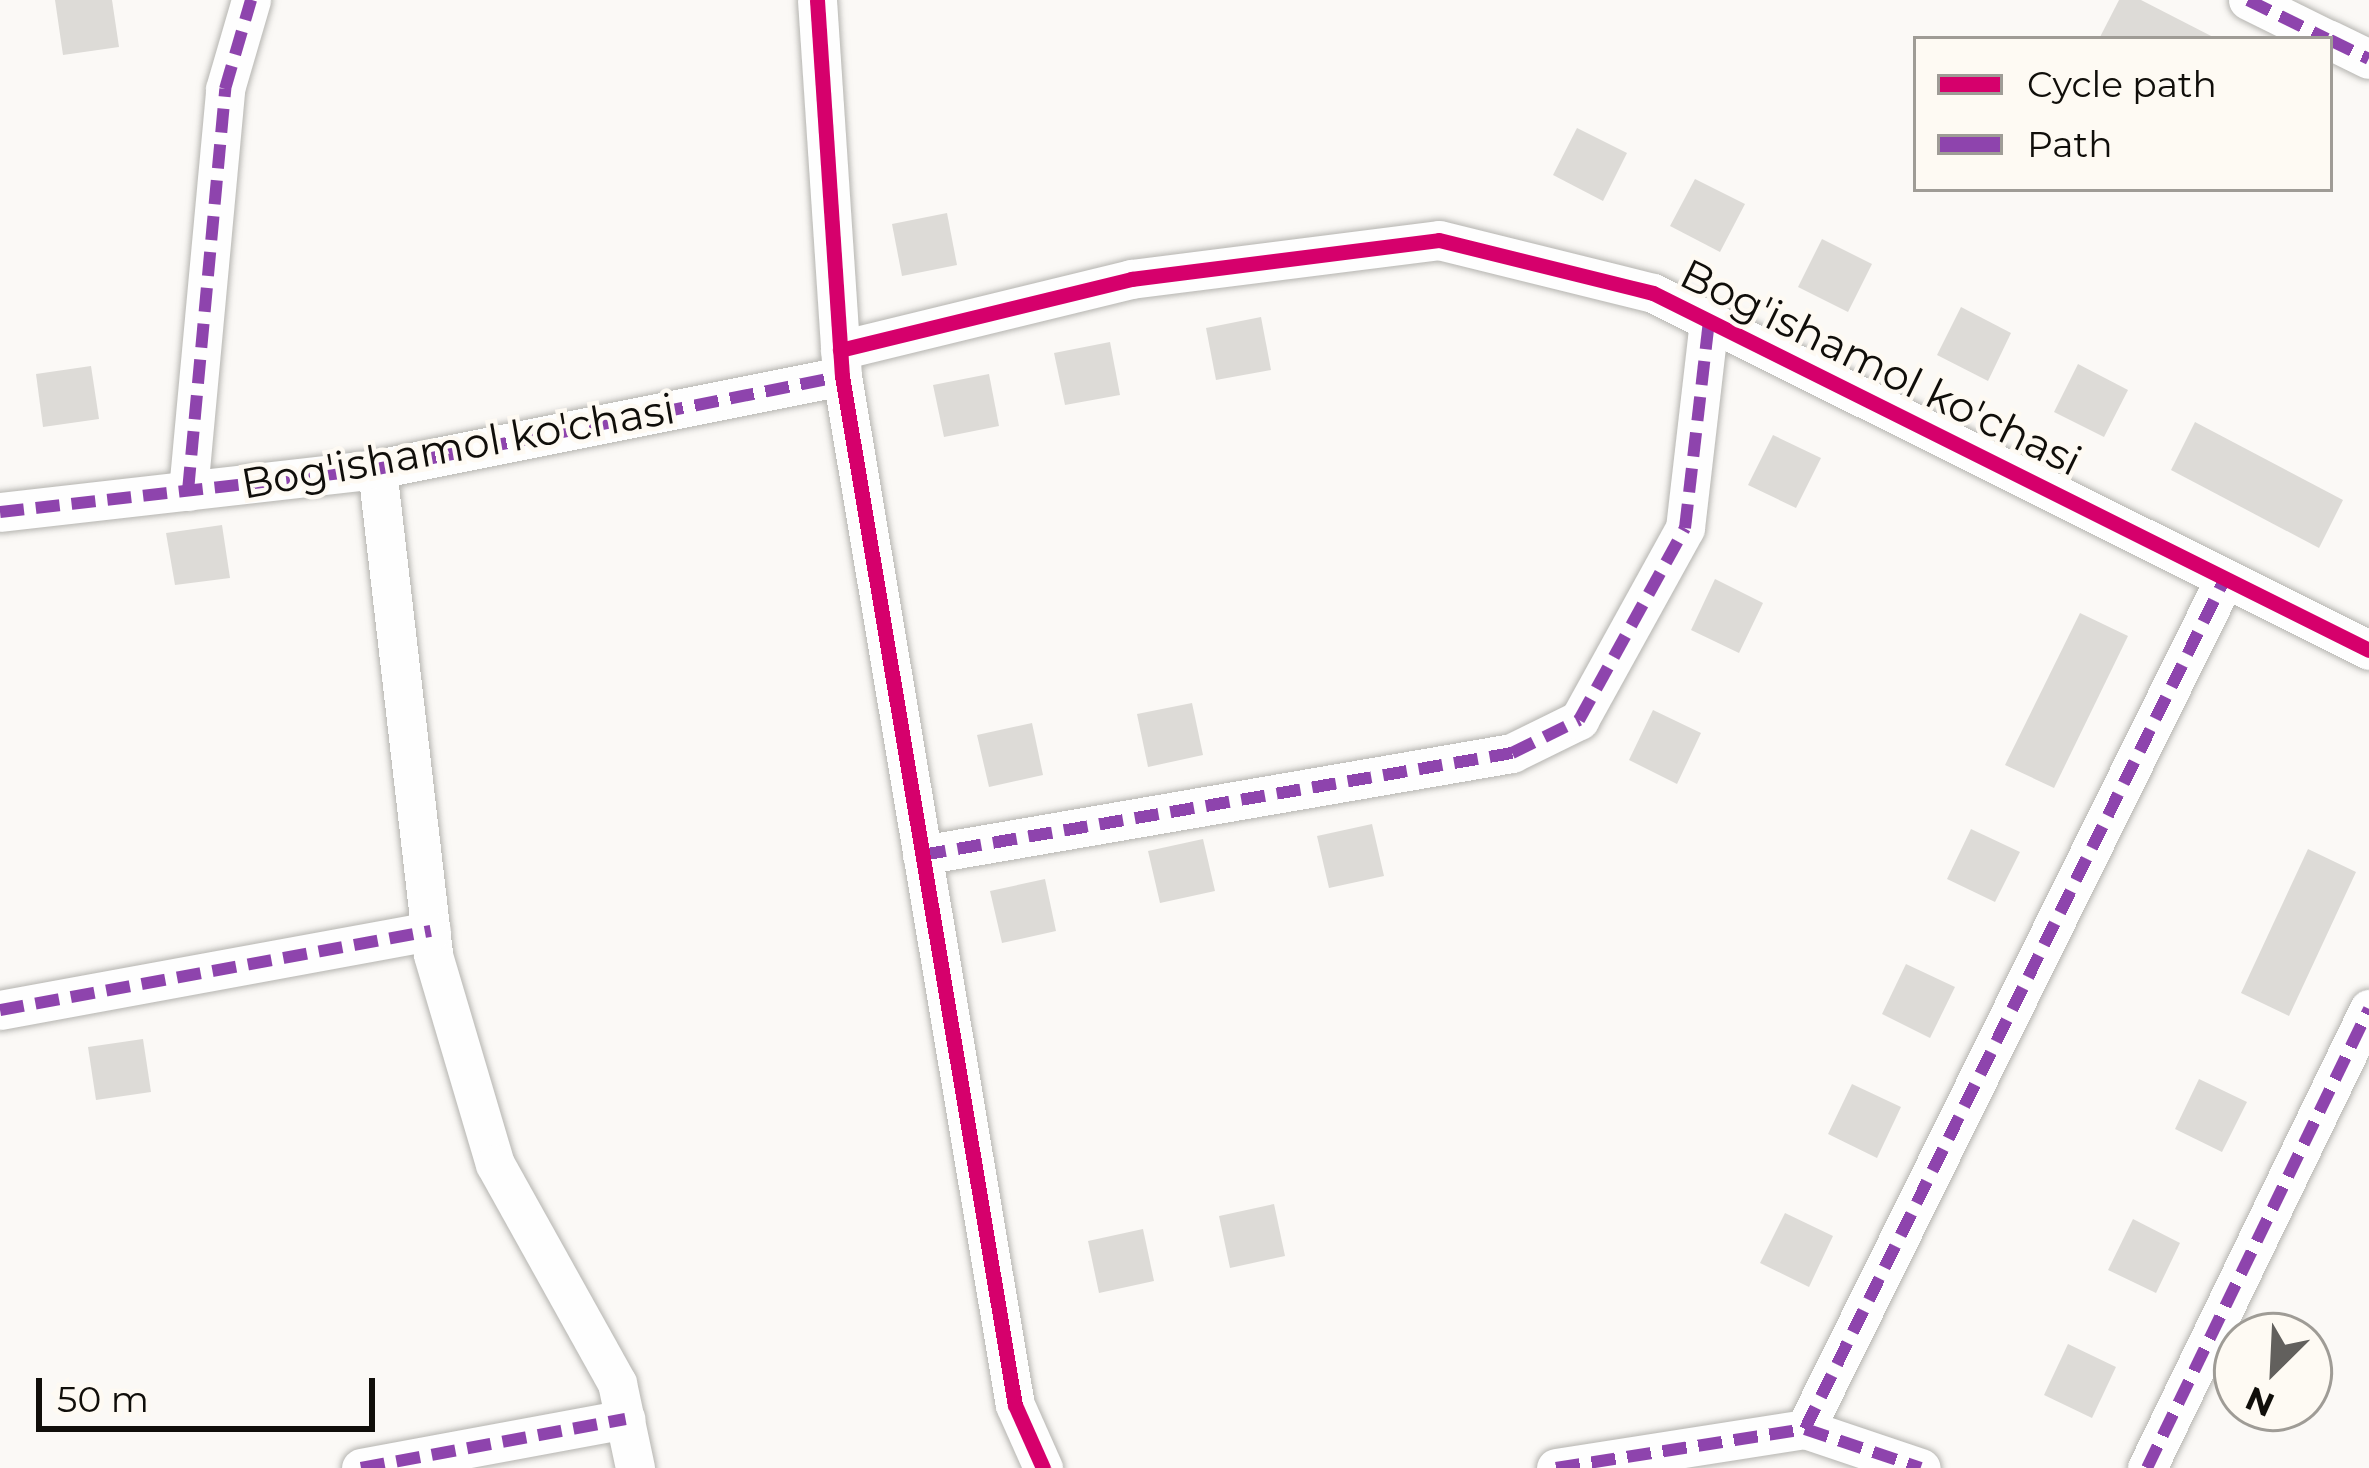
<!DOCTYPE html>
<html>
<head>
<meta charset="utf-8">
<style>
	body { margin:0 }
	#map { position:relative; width:2369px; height:1468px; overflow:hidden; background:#fbf9f6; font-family:Montserrat,sans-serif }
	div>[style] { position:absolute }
	.building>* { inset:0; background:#dddbd7 }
	.roads { filter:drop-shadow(0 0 3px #b5b4b0) drop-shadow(0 0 3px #b5b4b0) }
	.minor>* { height:39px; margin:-19.5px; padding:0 19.5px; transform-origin:19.5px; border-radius:19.5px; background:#fefefe }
	.quiet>* { height:12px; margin-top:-6px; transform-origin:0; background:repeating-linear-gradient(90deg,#8e44ad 0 24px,transparent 0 36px) }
	.cycleway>* { height:15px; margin:-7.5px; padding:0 7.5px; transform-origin:7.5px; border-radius:7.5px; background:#d6006c }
	span { translate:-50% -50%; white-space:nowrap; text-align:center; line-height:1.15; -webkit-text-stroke:9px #fefaf3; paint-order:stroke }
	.street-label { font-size:42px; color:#100e0a }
	.legend { position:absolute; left:1913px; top:36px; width:420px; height:156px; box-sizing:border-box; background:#fefaf3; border:3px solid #9f9c96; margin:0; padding:15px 21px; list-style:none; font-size:36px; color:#100e0a }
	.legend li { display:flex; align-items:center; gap:24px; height:60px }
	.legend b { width:60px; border:3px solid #9f9c96 }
	.north { position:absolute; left:2213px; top:1312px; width:120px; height:120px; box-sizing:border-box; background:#fefaf3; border:3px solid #9f9c96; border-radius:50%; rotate:204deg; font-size:33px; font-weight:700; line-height:48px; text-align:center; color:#100e0a }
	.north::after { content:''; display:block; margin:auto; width:42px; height:54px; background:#62605d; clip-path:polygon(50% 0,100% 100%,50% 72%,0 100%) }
	.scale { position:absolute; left:36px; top:1378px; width:339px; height:54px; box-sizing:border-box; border:6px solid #100e0a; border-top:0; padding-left:15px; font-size:36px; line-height:42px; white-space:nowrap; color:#100e0a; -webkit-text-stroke:9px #fefaf3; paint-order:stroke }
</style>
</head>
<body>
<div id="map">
	<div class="building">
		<div style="clip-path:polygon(55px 0,112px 0,119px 47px,63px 55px)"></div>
		<div style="clip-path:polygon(2119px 0,2141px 0,2217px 39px,2099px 39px)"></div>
		<div style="clip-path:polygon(1577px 128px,1627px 153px,1603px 201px,1553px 175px)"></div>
		<div style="clip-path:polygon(1695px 179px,1745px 204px,1720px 252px,1670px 226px)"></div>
		<div style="clip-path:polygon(947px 213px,957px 265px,902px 276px,892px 224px)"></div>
		<div style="clip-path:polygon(1822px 239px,1872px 264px,1848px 312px,1798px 287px)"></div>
		<div style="clip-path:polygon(1961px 307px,2011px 333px,1988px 381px,1937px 355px)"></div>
		<div style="clip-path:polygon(1261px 317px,1271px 370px,1216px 380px,1206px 328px)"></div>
		<div style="clip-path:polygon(1110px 342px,1120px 395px,1065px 405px,1054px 353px)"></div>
		<div style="clip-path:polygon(2078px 364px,2128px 390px,2104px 437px,2054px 412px)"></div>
		<div style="clip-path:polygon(91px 366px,99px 419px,43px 427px,36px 374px)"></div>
		<div style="clip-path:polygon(989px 374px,999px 426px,944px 437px,933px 385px)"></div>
		<div style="clip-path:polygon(2195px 422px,2343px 500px,2319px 548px,2171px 470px)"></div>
		<div style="clip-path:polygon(1773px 435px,1821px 458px,1796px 508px,1748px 485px)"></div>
		<div style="clip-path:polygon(222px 525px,230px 578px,175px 585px,166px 533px)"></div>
		<div style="clip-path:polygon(1715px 579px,1763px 603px,1739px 653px,1691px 630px)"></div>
		<div style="clip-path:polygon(2080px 613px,2128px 636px,2054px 788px,2005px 765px)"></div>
		<div style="clip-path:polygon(1192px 703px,1203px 755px,1148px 767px,1137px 714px)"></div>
		<div style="clip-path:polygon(1653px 710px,1701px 733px,1677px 784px,1629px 760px)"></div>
		<div style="clip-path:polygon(1032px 723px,1043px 775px,989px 787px,977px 735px)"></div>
		<div style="clip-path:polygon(1372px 824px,1384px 876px,1329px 888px,1317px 836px)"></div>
		<div style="clip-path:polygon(1971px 829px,2020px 852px,1995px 902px,1947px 879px)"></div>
		<div style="clip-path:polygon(1203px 839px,1215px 891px,1160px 903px,1148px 851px)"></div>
		<div style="clip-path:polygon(2308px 849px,2356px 872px,2289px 1016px,2241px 993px)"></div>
		<div style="clip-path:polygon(1045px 879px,1056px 931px,1002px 943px,990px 891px)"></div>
		<div style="clip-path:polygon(1906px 964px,1955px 987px,1930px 1038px,1882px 1014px)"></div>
		<div style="clip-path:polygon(143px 1039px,151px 1092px,96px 1100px,88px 1047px)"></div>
		<div style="clip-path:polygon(2199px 1079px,2247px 1102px,2222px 1152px,2175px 1129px)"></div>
		<div style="clip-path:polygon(1852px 1084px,1901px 1107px,1877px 1158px,1828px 1134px)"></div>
		<div style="clip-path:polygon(1274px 1204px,1285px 1256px,1230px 1268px,1219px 1216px)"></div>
		<div style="clip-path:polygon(1785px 1213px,1833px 1236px,1809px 1287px,1760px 1263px)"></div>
		<div style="clip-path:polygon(2133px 1219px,2180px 1243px,2156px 1293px,2108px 1270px)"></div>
		<div style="clip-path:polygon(1143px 1229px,1154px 1281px,1099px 1293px,1088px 1241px)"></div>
		<div style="clip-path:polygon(2068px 1344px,2116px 1367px,2092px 1418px,2044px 1395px)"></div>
	</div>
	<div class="roads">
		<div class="minor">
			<div style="left:817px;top:0;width:377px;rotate:86.2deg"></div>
			<div style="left:842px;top:376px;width:1043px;rotate:80.46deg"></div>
			<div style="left:1015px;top:1405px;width:69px;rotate:66deg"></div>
			<div style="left:2248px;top:0;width:88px;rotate:26.3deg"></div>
			<div style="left:2330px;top:40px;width:43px;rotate:26deg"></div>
			<div style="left:840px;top:350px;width:300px;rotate:-13.7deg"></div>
			<div style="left:1131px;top:279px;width:310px;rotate:-7.2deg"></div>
			<div style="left:1439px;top:240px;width:220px;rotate:13.9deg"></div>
			<div style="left:1653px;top:293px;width:800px;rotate:26.5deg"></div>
			<div style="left:377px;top:469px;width:489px;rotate:83.4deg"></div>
			<div style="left:433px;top:955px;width:218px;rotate:73.5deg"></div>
			<div style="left:495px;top:1164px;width:251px;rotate:60.9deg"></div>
			<div style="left:617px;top:1383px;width:87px;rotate:78deg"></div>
			<div style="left:188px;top:491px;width:404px;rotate:-84.7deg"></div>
			<div style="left:225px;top:89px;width:93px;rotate:-73.7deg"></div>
			<div style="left:0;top:512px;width:379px;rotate:-6.5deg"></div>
			<div style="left:377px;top:469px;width:474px;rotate:-11.3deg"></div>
			<div style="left:922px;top:855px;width:599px;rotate:-9.81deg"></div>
			<div style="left:1512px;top:753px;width:75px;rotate:-26.2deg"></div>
			<div style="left:1579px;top:720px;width:219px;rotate:-61.1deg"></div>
			<div style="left:1685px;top:528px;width:208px;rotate:-83.4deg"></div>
			<div style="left:0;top:1010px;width:438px;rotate:-10.4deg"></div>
			<div style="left:1805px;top:1429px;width:949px;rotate:-63.73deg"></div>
			<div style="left:361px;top:1468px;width:269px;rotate:-10.5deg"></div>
			<div style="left:1556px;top:1468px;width:252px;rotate:-8.9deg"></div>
			<div style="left:1805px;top:1429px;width:122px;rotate:18.6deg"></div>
			<div style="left:2147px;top:1468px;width:510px;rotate:-64.19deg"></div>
		</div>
	</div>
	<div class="quiet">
		<div style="left:2248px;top:0;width:88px;rotate:26.3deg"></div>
		<div style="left:2330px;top:40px;width:43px;rotate:26deg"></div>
		<div style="left:188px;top:491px;width:404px;rotate:-84.7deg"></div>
		<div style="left:225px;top:89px;width:93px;rotate:-73.7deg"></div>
		<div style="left:0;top:512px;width:379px;rotate:-6.5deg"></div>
		<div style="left:377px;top:469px;width:474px;rotate:-11.3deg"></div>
		<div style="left:922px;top:855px;width:599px;rotate:-9.81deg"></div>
		<div style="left:1512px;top:753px;width:75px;rotate:-26.2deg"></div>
		<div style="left:1579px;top:720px;width:219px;rotate:-61.1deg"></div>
		<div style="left:1685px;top:528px;width:208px;rotate:-83.4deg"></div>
		<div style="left:0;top:1010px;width:438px;rotate:-10.4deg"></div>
		<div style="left:1805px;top:1429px;width:949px;rotate:-63.73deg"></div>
		<div style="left:361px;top:1468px;width:269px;rotate:-10.5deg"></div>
		<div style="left:1556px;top:1468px;width:252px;rotate:-8.9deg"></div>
		<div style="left:1805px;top:1429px;width:122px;rotate:18.6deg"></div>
		<div style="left:2147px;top:1468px;width:510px;rotate:-64.19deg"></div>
	</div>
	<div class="cycleway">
		<div style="left:817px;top:0;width:377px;rotate:86.2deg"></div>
		<div style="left:842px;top:376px;width:1043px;rotate:80.46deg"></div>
		<div style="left:1015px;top:1405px;width:69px;rotate:66deg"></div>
		<div style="left:840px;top:350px;width:300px;rotate:-13.7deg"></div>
		<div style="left:1131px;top:279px;width:310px;rotate:-7.2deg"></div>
		<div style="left:1439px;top:240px;width:220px;rotate:13.9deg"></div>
		<div style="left:1653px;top:293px;width:800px;rotate:26.5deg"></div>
	</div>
	<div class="street-label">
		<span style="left:1881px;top:367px;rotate:26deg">Bog'ishamol ko'chasi</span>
		<span style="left:458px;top:446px;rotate:-10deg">Bog'ishamol ko'chasi</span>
	</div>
	<ul class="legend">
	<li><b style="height:15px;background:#d6006c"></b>Cycle path</li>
	<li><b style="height:15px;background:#8e44ad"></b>Path</li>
	</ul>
	<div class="north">N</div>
	<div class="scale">50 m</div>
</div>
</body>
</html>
